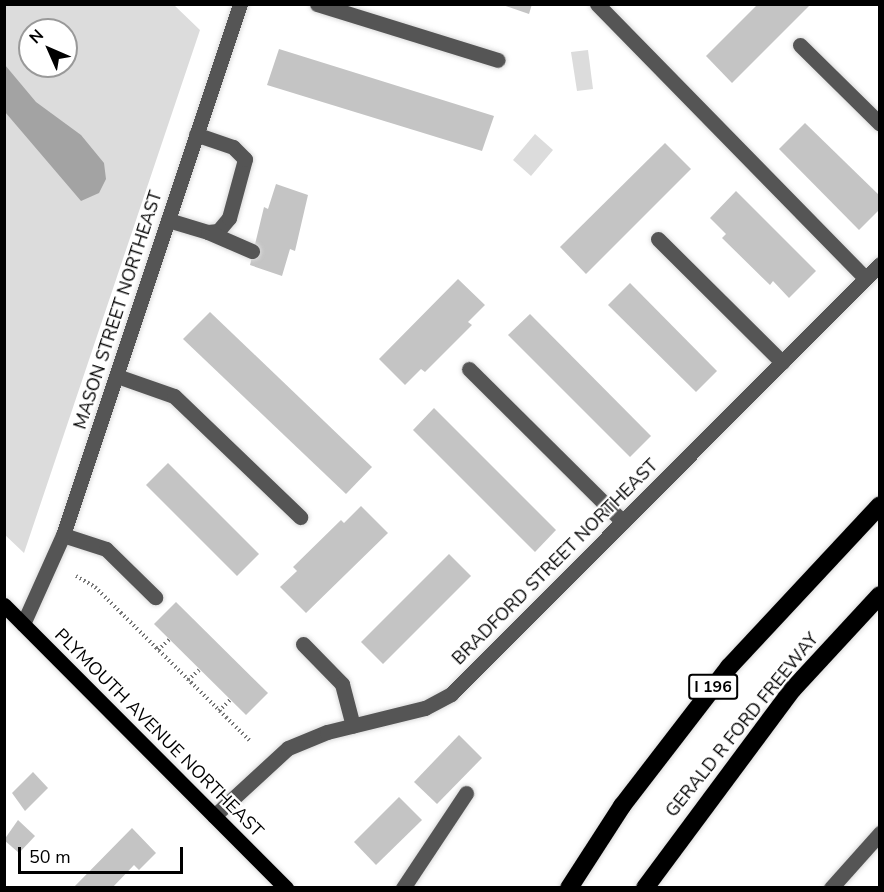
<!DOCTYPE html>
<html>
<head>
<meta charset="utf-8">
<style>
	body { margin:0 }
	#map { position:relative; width:884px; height:892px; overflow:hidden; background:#fff; font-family:"Nunito Sans",sans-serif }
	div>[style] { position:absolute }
	.green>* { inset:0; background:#dcdcdc }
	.water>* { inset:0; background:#a3a3a3 }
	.building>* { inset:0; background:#c4c4c4 }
	.path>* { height:4px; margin-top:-2px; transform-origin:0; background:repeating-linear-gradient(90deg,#777 0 1.5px,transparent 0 4.5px) }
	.roads { filter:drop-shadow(0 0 2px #dbdbdb) drop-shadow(0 0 2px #dbdbdb) }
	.minor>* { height:15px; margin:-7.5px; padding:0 7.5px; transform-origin:7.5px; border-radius:7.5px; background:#555 }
	.major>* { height:15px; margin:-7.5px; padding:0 7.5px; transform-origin:7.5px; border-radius:7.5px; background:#000 }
	.highway>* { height:18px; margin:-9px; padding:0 9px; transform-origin:9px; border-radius:9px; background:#000 }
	span { translate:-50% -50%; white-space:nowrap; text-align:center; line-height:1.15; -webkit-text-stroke:4.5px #fff; paint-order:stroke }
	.shield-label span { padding:2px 4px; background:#fff; border:2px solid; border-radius:4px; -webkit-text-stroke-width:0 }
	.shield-label { font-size:16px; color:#000; font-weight:700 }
	.street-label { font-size:18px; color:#000 }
	.frame { position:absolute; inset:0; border:6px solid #000; pointer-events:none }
	.north { position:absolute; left:18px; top:18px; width:60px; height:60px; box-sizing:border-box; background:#fff; border:2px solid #999; border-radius:50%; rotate:315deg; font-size:16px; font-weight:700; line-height:24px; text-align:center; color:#000 }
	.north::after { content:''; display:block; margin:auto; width:21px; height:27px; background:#000; clip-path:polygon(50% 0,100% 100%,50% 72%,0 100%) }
	.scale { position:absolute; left:18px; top:847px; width:165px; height:27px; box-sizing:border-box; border:3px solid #000; border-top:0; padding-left:8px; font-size:18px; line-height:21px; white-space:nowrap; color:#000; -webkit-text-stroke:4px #fff; paint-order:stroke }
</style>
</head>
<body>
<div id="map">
	<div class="green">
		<div style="clip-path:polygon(evenodd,4px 5px,174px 5px,200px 30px,24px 553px,4px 534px,4px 5px,30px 30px,66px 30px,66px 66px,30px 66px,30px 30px)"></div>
		<div style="clip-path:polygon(588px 50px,593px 89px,577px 91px,571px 52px)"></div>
		<div style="clip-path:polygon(535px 134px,553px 150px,531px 176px,513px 160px)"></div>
	</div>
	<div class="water">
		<div style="clip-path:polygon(5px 65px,36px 102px,81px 135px,104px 163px,106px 179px,99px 193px,81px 201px,5px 112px)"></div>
	</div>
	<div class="building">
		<div style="clip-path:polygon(500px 4px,532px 4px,529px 14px)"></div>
		<div style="clip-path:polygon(758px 4px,811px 4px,732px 83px,706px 56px)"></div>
		<div style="clip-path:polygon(279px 49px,494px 116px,482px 151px,267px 85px)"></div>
		<div style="clip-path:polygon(805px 123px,880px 196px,880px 209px,859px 230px,779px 149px)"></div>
		<div style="clip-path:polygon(665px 143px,691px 169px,586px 274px,560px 247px)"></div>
		<div style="clip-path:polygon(276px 184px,308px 195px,295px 251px,290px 249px,282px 276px,250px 265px,264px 207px,268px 209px)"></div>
		<div style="clip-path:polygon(736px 191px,816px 271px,789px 298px,773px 281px,770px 285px,722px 238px,726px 234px,710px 218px)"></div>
		<div style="clip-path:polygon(458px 279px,485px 305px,468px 322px,472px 325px,425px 372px,421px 369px,405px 385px,379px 359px)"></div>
		<div style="clip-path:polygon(630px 283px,717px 371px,696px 392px,608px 305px)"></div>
		<div style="clip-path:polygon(210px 312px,372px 467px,346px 494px,183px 339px)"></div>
		<div style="clip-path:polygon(530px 314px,651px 436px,630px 457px,508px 335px)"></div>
		<div style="clip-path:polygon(434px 408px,556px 530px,535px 552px,413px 430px)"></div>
		<div style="clip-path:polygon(168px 463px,259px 554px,237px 576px,146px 485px)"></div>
		<div style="clip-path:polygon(361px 506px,388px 533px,306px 613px,280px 587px,297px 571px,293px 567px,341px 520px,344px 523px)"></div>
		<div style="clip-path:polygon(449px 554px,471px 576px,383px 664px,361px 642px)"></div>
		<div style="clip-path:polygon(176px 602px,268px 693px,246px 715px,154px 624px)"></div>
		<div style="clip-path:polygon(459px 735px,482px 758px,437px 804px,414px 782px)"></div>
		<div style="clip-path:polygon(33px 772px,48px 788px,25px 811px,12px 793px)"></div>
		<div style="clip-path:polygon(399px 797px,422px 820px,376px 865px,354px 842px)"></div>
		<div style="clip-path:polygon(18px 820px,35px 836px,19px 853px,4px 840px)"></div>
		<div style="clip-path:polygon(132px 828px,156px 853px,139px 870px,134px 865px,112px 888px,73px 888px)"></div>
	</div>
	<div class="path">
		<div style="left:76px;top:576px;width:22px;rotate:30deg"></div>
		<div style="left:95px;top:587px;width:220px;rotate:44.8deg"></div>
		<div style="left:158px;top:650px;width:16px;rotate:-43deg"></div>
		<div style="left:188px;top:680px;width:15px;rotate:-42deg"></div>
		<div style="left:219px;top:711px;width:16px;rotate:-45deg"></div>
	</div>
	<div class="roads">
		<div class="minor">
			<div style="left:317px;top:4px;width:189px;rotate:17.2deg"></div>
			<div style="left:597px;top:4px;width:383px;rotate:45.6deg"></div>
			<div style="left:800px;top:45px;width:112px;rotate:44.6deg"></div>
			<div style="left:168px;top:220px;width:42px;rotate:16.7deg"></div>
			<div style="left:208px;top:232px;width:10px;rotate:-6deg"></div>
			<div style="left:218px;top:231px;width:17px;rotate:-50deg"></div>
			<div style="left:229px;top:218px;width:61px;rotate:-74.8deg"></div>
			<div style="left:245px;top:159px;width:17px;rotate:-135deg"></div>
			<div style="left:233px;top:147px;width:39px;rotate:-161deg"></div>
			<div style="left:208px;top:232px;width:48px;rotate:23.4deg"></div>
			<div style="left:658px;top:239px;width:175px;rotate:44.8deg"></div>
			<div style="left:469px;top:369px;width:217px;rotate:44.8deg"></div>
			<div style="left:117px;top:376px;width:60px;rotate:19.3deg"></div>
			<div style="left:174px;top:396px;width:175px;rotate:43.8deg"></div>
			<div style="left:63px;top:535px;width:45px;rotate:18deg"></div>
			<div style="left:106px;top:549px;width:69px;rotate:44.4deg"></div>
			<div style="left:23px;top:624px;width:98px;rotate:-65.8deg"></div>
			<div style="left:63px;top:535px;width:560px;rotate:-71.57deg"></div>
			<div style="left:303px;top:644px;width:56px;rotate:45.7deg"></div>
			<div style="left:342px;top:684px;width:43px;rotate:75.3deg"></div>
			<div style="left:214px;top:816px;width:100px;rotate:-42.6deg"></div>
			<div style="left:288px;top:748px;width:42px;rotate:-22.3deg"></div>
			<div style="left:327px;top:732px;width:101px;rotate:-13.8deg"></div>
			<div style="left:425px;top:708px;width:30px;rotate:-28deg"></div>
			<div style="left:451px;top:694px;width:607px;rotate:-45.07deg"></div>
			<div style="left:403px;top:888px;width:114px;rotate:-56.4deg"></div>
			<div style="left:831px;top:888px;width:74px;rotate:-48.3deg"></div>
		</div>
		<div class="major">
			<div style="left:4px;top:605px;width:400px;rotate:45.1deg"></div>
		</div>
		<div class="highway">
			<div style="left:569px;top:888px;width:98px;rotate:-57.1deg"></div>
			<div style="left:622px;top:806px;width:175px;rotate:-52.4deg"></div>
			<div style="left:729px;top:667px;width:221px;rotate:-47deg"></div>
			<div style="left:645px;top:888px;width:248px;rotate:-53.4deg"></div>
			<div style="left:793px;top:689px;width:128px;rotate:-47.2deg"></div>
		</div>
	</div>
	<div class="shield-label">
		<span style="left:713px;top:687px">I 196</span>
	</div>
	<div class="street-label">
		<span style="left:118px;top:310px;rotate:-72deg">MASON STREET NORTHEAST</span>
		<span style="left:555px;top:562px;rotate:-45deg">BRADFORD STREET NORTHEAST</span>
		<span style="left:742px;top:725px;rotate:-51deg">GERALD R FORD FREEWAY</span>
		<span style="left:159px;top:733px;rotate:45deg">PLYMOUTH AVENUE NORTHEAST</span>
	</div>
	<div class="frame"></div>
	<div class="north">N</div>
	<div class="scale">50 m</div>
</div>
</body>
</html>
